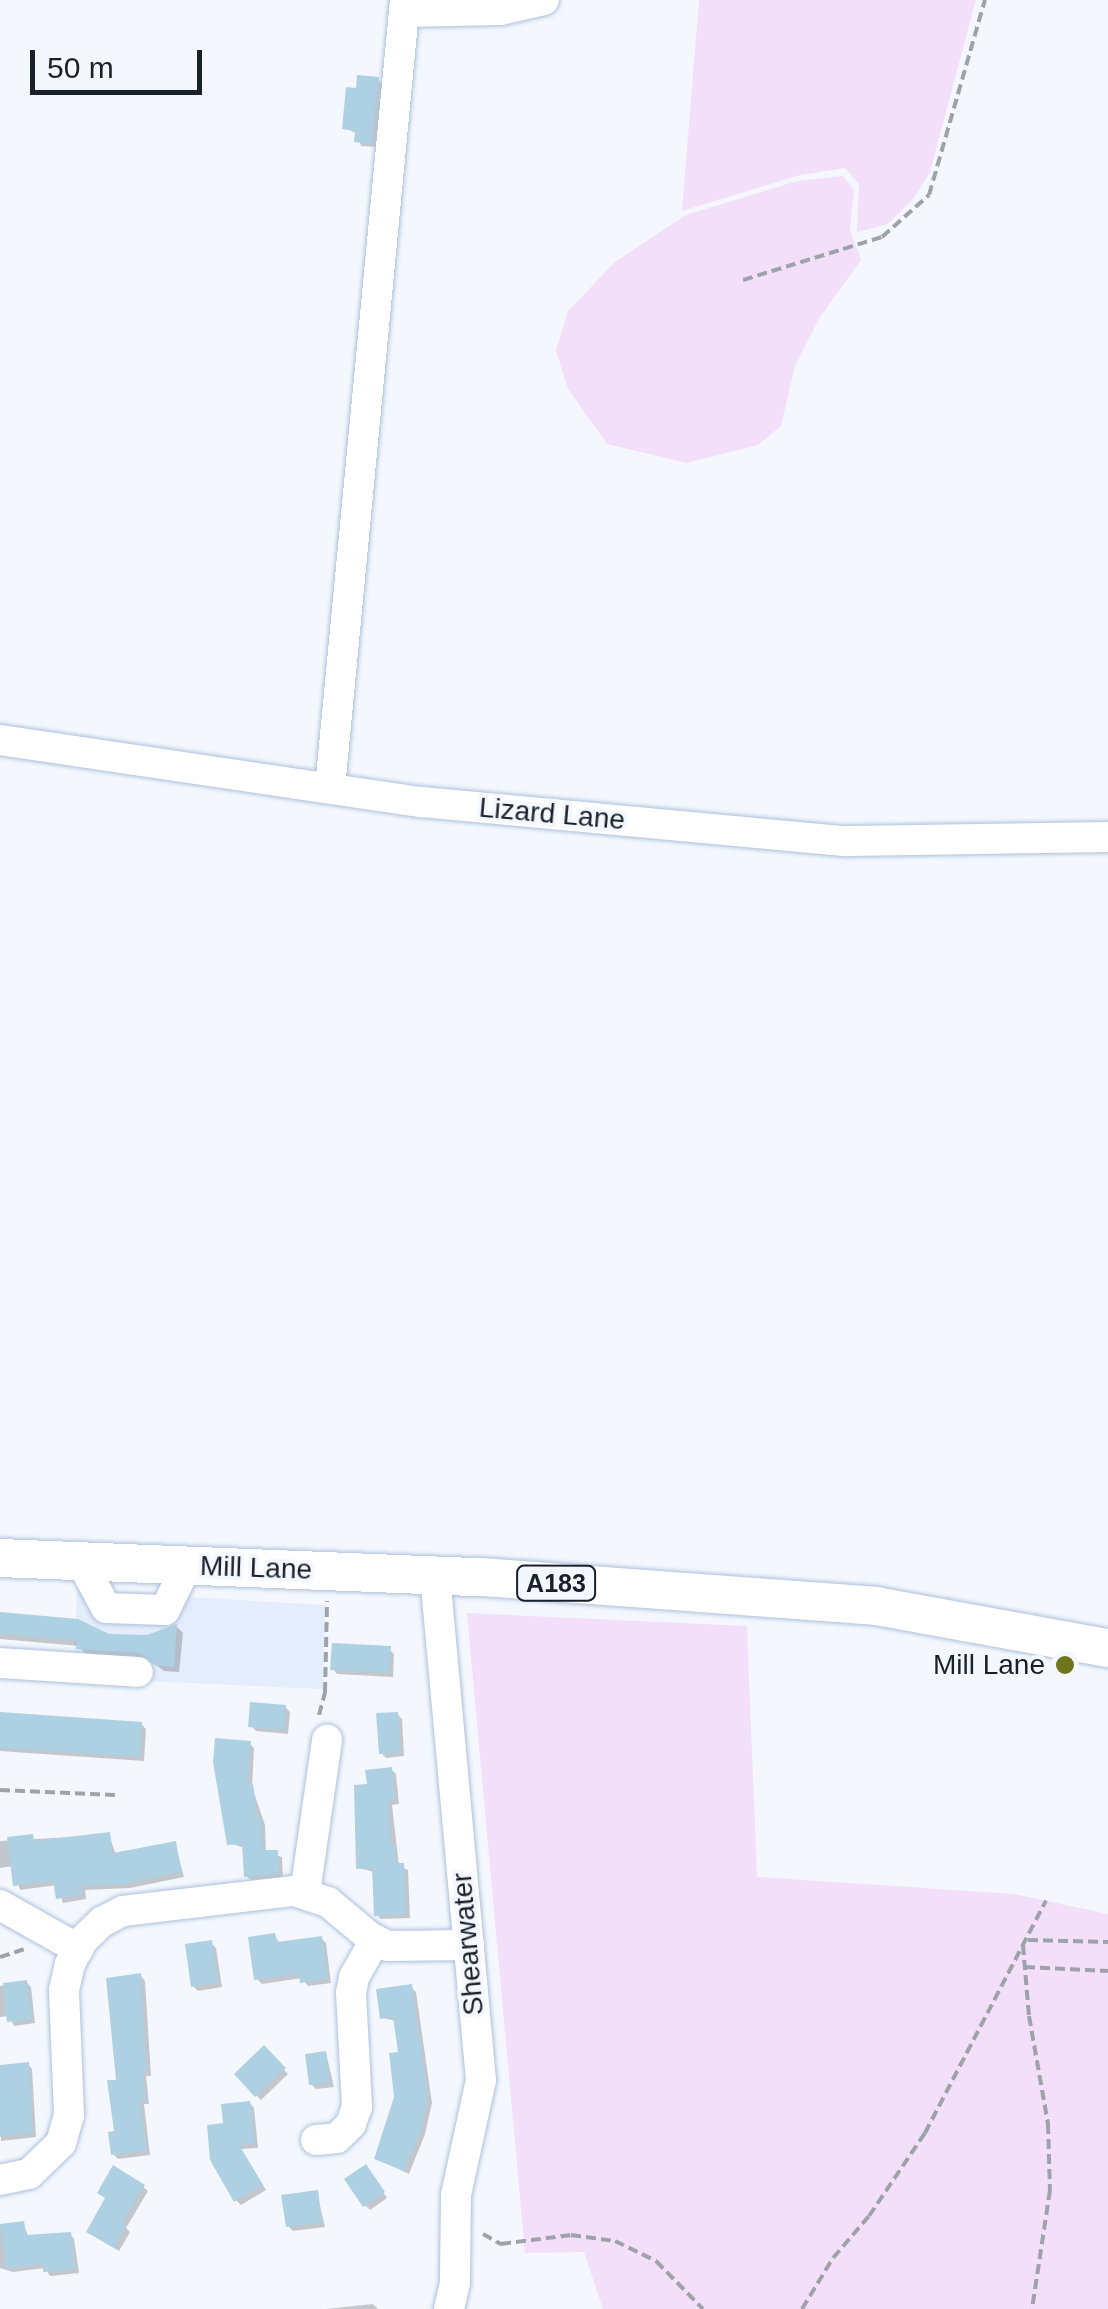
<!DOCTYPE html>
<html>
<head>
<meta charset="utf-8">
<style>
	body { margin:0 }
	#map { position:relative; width:1108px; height:2309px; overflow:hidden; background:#f4f8fe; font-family:Arial,sans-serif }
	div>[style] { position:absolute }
	.built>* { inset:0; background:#e4edfb }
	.green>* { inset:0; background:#f4dffa }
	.shadow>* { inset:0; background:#0003 }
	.building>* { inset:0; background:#add0e2 }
	.path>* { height:4px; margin-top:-2px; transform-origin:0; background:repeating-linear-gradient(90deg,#9ea3ab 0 10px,transparent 0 15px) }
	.roads { filter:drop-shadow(0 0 2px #aec0dc) drop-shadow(0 0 2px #aec0dc) }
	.minor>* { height:30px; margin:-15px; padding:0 15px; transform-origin:15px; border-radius:15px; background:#fff }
	.major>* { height:38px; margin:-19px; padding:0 19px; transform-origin:19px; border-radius:19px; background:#fff }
	.dots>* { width:28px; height:28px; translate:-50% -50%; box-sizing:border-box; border:5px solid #f4f8fe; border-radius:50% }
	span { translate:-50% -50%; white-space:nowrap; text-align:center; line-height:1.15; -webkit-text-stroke:8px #f4f8fe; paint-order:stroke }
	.shield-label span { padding:2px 8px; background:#f4f8fe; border:2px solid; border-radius:8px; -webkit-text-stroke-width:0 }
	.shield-label { font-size:25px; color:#19202b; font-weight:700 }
	.street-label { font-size:28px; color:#19202b }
	.poi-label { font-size:28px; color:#19202b }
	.right { translate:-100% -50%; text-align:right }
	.scale { position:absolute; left:30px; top:50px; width:172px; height:45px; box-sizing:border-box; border:5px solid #19202b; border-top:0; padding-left:12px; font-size:30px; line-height:35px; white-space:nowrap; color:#19202b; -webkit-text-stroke:8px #f4f8fe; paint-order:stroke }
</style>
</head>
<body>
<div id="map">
	<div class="built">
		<div style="clip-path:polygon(77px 1591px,325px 1605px,323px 1689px,146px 1681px,74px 1659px)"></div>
	</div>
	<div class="green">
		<div style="clip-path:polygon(699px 0,976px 0,930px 172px,914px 198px,888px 224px,857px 232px,859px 184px,845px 168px,800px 175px,682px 211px)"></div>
		<div style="clip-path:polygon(843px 176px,854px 190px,850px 230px,861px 260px,820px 317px,795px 366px,781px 426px,758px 445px,686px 463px,607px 444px,568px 389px,556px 350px,568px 311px,615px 262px,686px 215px,797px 181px)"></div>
		<div style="clip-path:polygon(467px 1613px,747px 1626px,757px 1877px,1015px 1894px,1108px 1914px,1108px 2309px,603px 2309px,584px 2252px,525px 2253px)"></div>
	</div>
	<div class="shadow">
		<div style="clip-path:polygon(378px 80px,382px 84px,376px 147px,361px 146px,358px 134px,345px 128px,358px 91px)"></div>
		<div style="clip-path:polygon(0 1615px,109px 1636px,147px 1638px,177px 1627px,183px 1633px,179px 1672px,164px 1671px,148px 1659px,85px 1654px,79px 1646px,0 1639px)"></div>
		<div style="clip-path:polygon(389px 1649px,394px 1654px,393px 1677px,337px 1674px,333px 1669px)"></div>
		<div style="clip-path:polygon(285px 1707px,290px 1712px,288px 1734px,256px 1731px,251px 1726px)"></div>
		<div style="clip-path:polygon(397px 1714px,402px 1719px,404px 1756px,386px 1758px,381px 1753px)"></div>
		<div style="clip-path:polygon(0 1715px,141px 1724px,146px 1729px,144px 1761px,0 1751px)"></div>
		<div style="clip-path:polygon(250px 1744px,254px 1748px,252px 1787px,265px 1825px,266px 1853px,282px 1857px,283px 1878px,251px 1880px,246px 1876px,245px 1848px,229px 1843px)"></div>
		<div style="clip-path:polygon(391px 1769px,396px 1774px,399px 1804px,392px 1805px,399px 1866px,408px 1870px,410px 1918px,381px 1919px,376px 1914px,374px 1872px,359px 1868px,370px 1786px)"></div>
		<div style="clip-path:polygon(109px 1835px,116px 1855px,175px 1843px,184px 1877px,130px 1888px,85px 1890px,86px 1899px,63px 1903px,57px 1885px,20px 1890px,13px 1866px,0 1868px,0 1841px)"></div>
		<div style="clip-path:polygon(275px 1936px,280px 1944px,321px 1938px,326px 1943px,331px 1983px,308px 1986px,302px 1978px,262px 1984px,257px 1979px)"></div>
		<div style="clip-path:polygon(211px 1943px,216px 1948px,222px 1987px,198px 1991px,193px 1986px)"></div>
		<div style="clip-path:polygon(141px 1976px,145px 1981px,151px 2076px,146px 2076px,149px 2104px,144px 2104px,150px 2155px,118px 2159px,113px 2154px,118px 2082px)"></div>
		<div style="clip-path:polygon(27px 1983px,31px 1987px,35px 2023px,14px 2026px,9px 2016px,0 2017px,0 1986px)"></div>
		<div style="clip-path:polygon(411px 1987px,416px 1992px,432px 2103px,425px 2134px,409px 2174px,376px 2158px,397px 2098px,400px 2054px,396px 2021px,383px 2018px)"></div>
		<div style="clip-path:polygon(264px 2049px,288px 2074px,261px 2100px,237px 2075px)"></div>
		<div style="clip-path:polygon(326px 2053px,334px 2087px,316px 2089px,311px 2084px)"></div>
		<div style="clip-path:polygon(28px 2064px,32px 2069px,36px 2137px,1px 2141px,0 2067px)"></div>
		<div style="clip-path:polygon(250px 2103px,254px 2108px,258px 2148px,241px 2149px,266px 2190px,241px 2205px,236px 2200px,226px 2126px)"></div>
		<div style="clip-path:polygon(370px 2172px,387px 2198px,370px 2210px,365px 2205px)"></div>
		<div style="clip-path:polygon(143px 2187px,148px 2191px,126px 2228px,130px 2232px,119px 2251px,94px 2236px)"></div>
		<div style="clip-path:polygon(317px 2193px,325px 2227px,293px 2231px,288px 2226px)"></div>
		<div style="clip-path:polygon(23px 2223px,29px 2238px,70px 2234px,74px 2239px,79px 2273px,50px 2276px,45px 2268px,13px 2272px,0 2268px,0 2226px)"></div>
		<div style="clip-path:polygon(373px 2304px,378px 2309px,326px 2309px)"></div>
	</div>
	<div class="building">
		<div style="clip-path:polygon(357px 75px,379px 77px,372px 144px,354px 142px,355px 131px,342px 129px,346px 87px,356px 88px)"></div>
		<div style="clip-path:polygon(0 1612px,78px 1619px,109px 1634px,147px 1635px,177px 1624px,174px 1667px,155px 1665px,139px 1653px,76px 1649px,77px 1641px,0 1634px)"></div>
		<div style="clip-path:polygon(332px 1643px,391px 1646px,389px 1673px,330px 1670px)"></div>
		<div style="clip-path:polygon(250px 1702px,286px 1705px,284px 1730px,248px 1727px)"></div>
		<div style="clip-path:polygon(0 1712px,142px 1722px,140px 1757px,0 1748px)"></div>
		<div style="clip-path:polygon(398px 1712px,401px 1753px,379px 1754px,376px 1713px)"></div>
		<div style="clip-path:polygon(215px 1738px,251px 1741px,248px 1785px,253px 1784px,258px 1818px,261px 1818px,263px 1850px,278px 1850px,279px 1874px,244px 1877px,242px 1844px,227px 1845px,213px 1762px)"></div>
		<div style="clip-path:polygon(392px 1767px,395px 1800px,388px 1801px,391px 1844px,395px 1844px,396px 1863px,404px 1863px,406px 1914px,374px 1916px,372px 1868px,356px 1869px,354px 1785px,367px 1784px,365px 1770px)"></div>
		<div style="clip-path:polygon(110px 1832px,113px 1853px,176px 1841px,181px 1872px,124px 1884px,81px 1886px,83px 1895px,56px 1899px,53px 1881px,13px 1886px,7px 1837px,33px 1834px,34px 1841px)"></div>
		<div style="clip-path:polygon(275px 1933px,277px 1942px,322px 1936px,328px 1979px,300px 1983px,299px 1974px,254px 1980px,248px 1937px)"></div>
		<div style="clip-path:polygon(212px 1940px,218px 1983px,191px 1987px,185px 1944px)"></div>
		<div style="clip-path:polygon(141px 1973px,147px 2072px,143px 2072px,146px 2100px,140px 2100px,147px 2151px,111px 2155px,108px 2132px,114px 2131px,107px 2080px,116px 2080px,106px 1978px)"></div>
		<div style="clip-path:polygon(27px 1980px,32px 2019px,7px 2022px,3px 1983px)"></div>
		<div style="clip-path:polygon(412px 1984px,428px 2097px,422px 2129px,404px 2171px,374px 2159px,394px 2097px,389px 2053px,398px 2052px,393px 2017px,380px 2019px,376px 1989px)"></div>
		<div style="clip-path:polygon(264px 2045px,286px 2068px,255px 2097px,234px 2074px)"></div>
		<div style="clip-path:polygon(326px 2051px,330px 2083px,309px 2085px,305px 2054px)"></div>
		<div style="clip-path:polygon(29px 2062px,33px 2133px,0 2137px,0 2065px)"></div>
		<div style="clip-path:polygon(250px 2101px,255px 2144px,239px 2145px,263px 2185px,234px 2202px,210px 2160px,207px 2125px,223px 2123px,221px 2104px)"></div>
		<div style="clip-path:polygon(366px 2164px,385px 2192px,363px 2207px,344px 2179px)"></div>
		<div style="clip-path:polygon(113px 2165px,145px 2185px,122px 2223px,126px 2225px,114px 2248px,86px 2232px,105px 2198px,97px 2193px)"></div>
		<div style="clip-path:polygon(318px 2190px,322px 2223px,286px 2227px,281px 2195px)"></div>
		<div style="clip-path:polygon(24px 2221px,26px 2235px,71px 2232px,75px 2270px,43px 2272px,43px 2264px,6px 2269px,0 2224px)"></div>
	</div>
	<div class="path">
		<div style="left:743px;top:280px;width:145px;rotate:-17.2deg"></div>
		<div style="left:882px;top:237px;width:63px;rotate:-41.8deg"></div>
		<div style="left:929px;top:195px;width:203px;rotate:-74deg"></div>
		<div style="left:319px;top:1715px;width:24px;rotate:-75deg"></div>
		<div style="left:325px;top:1692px;width:91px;rotate:-88.7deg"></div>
		<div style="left:0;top:1790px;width:115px;rotate:2.5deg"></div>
		<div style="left:1028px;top:1940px;width:80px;rotate:1.4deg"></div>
		<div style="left:1023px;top:1945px;width:71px;rotate:85.2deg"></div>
		<div style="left:1029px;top:2016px;width:110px;rotate:80deg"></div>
		<div style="left:1048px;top:2124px;width:66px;rotate:88.3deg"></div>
		<div style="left:1050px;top:2190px;width:120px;rotate:98.6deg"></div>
		<div style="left:0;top:1957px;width:25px;rotate:-18deg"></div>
		<div style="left:1025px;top:1967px;width:83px;rotate:2.8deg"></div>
		<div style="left:483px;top:2234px;width:21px;rotate:29deg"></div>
		<div style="left:501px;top:2244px;width:71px;rotate:-7.3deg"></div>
		<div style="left:571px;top:2235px;width:44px;rotate:7.8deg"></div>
		<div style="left:615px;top:2241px;width:46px;rotate:26deg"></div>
		<div style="left:656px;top:2261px;width:67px;rotate:45.6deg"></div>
		<div style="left:802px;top:2309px;width:60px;rotate:-58.7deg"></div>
		<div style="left:833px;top:2258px;width:55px;rotate:-49.4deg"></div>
		<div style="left:869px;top:2216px;width:100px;rotate:-56deg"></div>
		<div style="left:925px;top:2133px;width:262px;rotate:-62.5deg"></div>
	</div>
	<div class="roads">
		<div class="minor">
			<div style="left:404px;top:12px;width:97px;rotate:-1.2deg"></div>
			<div style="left:501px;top:10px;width:44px;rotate:-13.1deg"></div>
			<div style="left:0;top:740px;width:427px;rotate:8.4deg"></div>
			<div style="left:422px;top:802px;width:426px;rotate:5.3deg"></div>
			<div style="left:846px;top:841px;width:262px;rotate:-0.9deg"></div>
			<div style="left:330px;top:788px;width:792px;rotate:-84.56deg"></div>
			<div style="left:81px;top:1561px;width:53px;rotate:62deg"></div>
			<div style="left:106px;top:1608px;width:59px;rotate:1.9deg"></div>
			<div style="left:165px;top:1610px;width:50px;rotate:-63.9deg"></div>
			<div style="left:435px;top:1575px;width:507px;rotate:84.8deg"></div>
			<div style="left:481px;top:2080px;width:118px;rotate:102.3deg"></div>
			<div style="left:456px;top:2195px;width:88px;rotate:90.7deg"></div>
			<div style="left:455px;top:2283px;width:27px;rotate:103deg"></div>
			<div style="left:0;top:1663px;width:138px;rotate:3.7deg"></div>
			<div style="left:305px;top:1893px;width:155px;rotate:-81.8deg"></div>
			<div style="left:0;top:1905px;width:90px;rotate:29.4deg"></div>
			<div style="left:316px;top:2140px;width:21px;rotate:-5deg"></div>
			<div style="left:337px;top:2138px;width:20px;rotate:-45deg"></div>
			<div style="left:351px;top:2124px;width:18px;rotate:-71deg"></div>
			<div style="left:357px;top:2107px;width:114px;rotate:-93deg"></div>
			<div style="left:351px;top:1993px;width:16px;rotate:-79deg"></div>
			<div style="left:354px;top:1977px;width:43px;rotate:-60.4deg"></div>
			<div style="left:0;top:2180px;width:30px;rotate:-12deg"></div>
			<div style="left:29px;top:2174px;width:45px;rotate:-44.1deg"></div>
			<div style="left:61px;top:2143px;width:29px;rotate:-74deg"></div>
			<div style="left:69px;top:2115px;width:125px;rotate:-92.3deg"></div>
			<div style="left:64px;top:1990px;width:27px;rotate:-77deg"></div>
			<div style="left:70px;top:1964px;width:26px;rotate:-62deg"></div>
			<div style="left:82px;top:1941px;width:28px;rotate:-44deg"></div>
			<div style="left:102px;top:1922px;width:24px;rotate:-28deg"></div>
			<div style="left:123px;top:1911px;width:172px;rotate:-6.7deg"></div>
			<div style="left:294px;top:1891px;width:36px;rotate:18deg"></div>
			<div style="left:328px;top:1902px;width:56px;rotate:39.9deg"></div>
			<div style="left:371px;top:1938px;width:19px;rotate:25deg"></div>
			<div style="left:388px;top:1946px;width:81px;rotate:-0.7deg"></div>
		</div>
		<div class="major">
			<div style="left:0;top:1558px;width:482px;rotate:2.3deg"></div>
			<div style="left:482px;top:1577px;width:395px;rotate:4.2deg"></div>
			<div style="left:876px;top:1606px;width:236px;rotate:10.3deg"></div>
		</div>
	</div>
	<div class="dots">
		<div style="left:1065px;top:1665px;background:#6e751d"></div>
	</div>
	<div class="shield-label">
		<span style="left:556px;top:1583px">A183</span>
	</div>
	<div class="street-label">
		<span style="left:552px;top:814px;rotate:5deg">Lizard Lane</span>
		<span style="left:256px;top:1568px;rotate:2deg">Mill Lane</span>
		<span style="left:468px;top:1944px;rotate:-95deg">Shearwater</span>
	</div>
	<div class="poi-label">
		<span class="right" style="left:1045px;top:1665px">Mill Lane</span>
	</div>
	<div class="scale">50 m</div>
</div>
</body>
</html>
